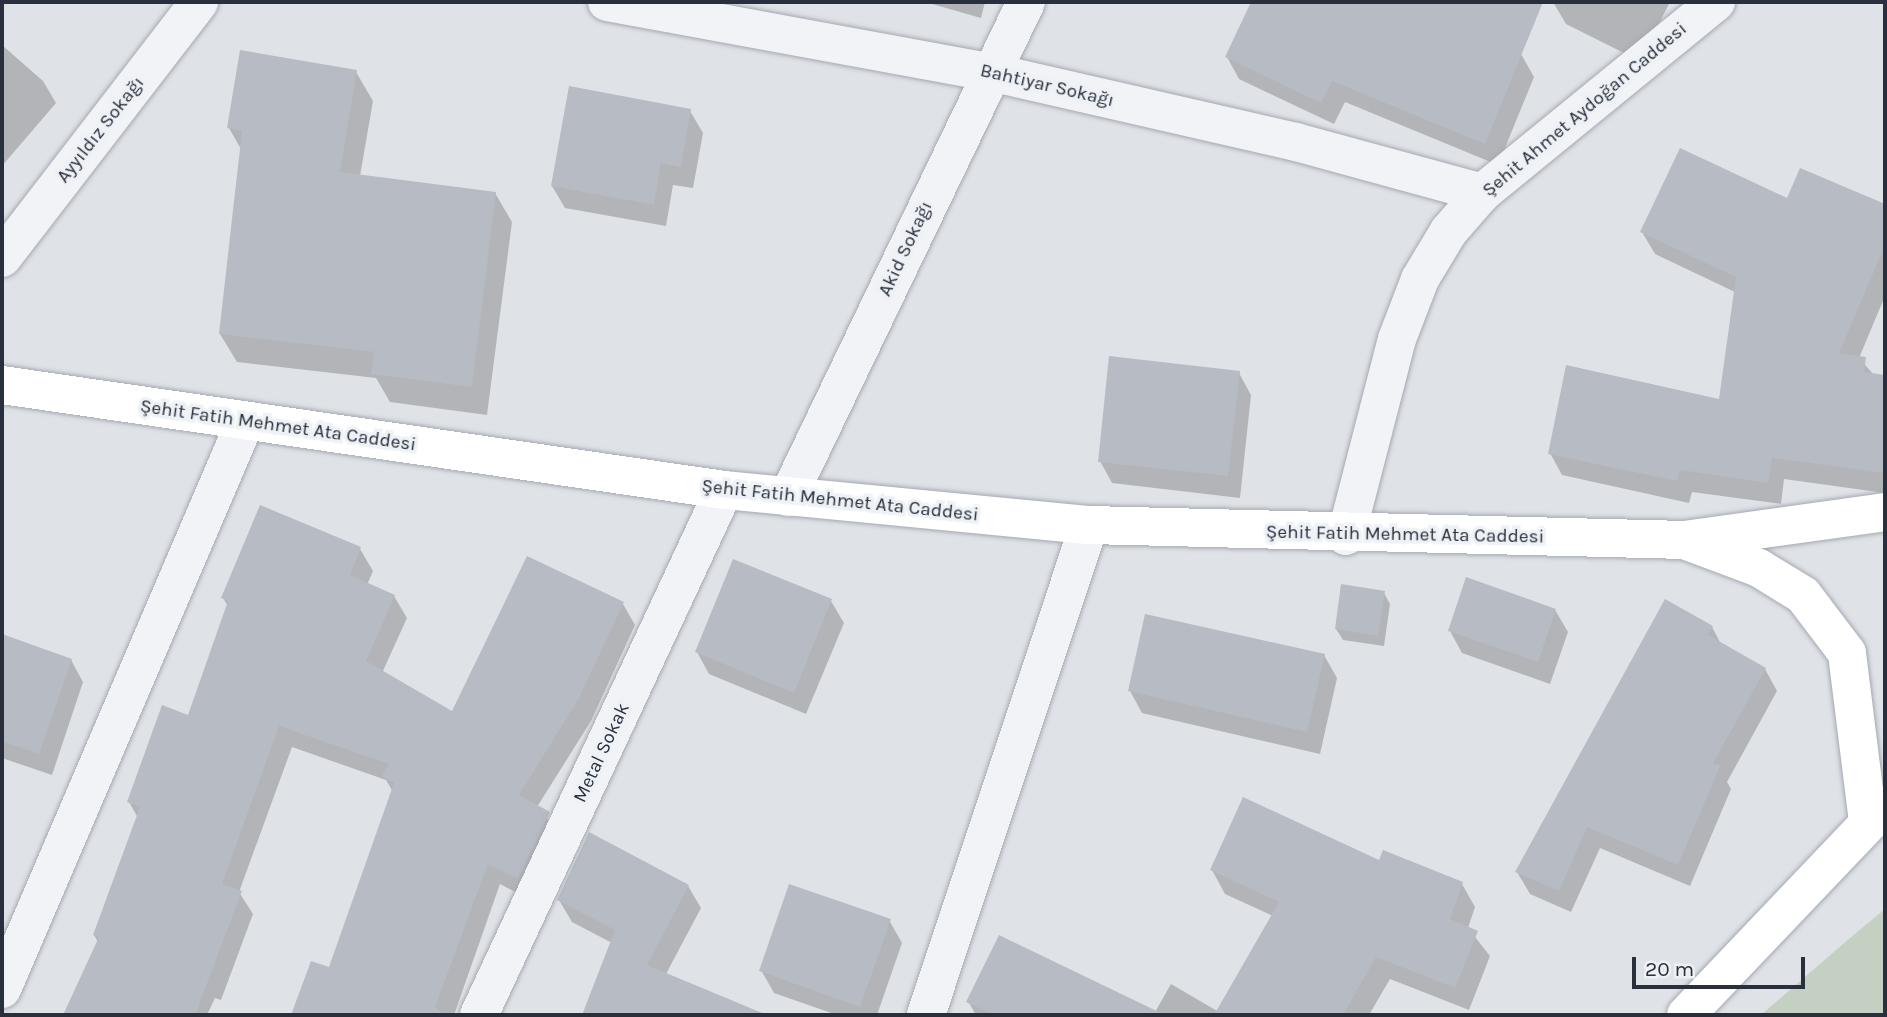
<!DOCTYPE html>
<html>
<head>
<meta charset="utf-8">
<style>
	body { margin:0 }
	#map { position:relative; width:1887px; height:1017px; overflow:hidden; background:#dfe2e7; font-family:Karla,sans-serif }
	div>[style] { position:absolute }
	.green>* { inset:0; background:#c4d0c1 }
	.shadow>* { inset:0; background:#0003 }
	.building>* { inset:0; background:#b7bbc3 }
	.roads { filter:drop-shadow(0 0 2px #a5a9b1) drop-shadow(0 0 2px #a5a9b1) }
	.minor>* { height:38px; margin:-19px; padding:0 19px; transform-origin:19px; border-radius:19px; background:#f1f3f6 }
	.major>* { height:38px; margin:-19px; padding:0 19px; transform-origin:19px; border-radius:19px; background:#fff }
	span { translate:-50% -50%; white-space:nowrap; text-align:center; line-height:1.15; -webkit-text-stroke:7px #eef1f5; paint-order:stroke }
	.street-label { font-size:19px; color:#292f3d }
	.frame { position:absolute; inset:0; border:4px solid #292f3d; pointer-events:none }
	.scale { position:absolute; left:1632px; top:957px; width:173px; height:32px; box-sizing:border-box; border:4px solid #292f3d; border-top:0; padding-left:9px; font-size:21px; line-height:24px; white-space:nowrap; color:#292f3d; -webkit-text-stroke:5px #eef1f5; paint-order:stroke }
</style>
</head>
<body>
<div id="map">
	<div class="green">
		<div style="clip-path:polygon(1885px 909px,1885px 1015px,1761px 1015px,1850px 938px)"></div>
	</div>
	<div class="shadow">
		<div style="clip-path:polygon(925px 2px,985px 2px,981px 18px)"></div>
		<div style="clip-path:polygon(1253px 2px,1404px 2px,1521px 54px,1534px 77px,1498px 165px,1345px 102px,1334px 124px,1239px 79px,1227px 57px)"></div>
		<div style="clip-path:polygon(1553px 2px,1670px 2px,1640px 61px,1566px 24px)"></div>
		<div style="clip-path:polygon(2px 45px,43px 81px,56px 103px,2px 166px)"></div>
		<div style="clip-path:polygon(356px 72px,373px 101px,360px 176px,495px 193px,512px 222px,487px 415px,390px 402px,376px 378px,237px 362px,220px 334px,241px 149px,229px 128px)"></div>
		<div style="clip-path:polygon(690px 111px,703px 133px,693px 188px,673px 185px,666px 226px,565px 208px,552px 186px)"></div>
		<div style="clip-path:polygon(1801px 170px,1885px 206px,1885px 296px,1859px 358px,1874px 375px,1885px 377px,1885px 493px,1784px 479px,1781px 504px,1692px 492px,1689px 503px,1562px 475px,1550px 453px,1720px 401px,1735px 292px,1655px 254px,1642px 232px,1788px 200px)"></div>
		<div style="clip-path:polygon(1239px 373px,1251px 395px,1240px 498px,1112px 483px,1100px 461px)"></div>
		<div style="clip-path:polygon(360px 549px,373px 571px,367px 585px,394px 596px,407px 618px,382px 673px,453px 713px,623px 604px,635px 625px,591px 721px,537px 807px,561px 835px,531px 900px,500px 884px,454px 1015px,293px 1015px,312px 963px,330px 970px,393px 792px,386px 780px,292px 747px,239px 892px,253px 914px,221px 1000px,215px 998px,207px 1015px,65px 1015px,98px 942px,94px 935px,138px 818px,129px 802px,189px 717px,228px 606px,223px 598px)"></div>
		<div style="clip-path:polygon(1384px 593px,1390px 604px,1384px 646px,1343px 640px,1336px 629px)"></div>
		<div style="clip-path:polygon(831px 601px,844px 623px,806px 714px,709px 674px,697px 652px)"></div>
		<div style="clip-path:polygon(1555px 610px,1568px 632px,1550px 684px,1462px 653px,1450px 631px)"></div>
		<div style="clip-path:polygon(1712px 627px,1722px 646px,1765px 669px,1777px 691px,1727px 782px,1731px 789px,1690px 886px,1600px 848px,1571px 912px,1530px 894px,1517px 872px)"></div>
		<div style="clip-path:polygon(2px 636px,71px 660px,83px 682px,52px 775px,2px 758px)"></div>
		<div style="clip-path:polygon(1324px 655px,1337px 678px,1320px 754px,1142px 713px,1130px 691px)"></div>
		<div style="clip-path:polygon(1380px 863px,1462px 884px,1475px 907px,1468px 928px,1490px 956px,1469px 1010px,1390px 979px,1369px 1015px,976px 1015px,968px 1001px,1155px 1012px,1171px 984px,1219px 1012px,1273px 916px,1225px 894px,1212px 870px)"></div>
		<div style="clip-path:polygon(688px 886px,701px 908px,666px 974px,701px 1005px,697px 1015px,584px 1015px,612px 943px,572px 922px,559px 900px)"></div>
		<div style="clip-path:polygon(889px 920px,902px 943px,877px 1015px,837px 1015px,774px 993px,761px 970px)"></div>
	</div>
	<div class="building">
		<div style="clip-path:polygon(1251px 2px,1543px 2px,1485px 144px,1332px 81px,1321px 103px,1225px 57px)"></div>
		<div style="clip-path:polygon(240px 50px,357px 70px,340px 172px,496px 192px,472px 387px,371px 374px,374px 352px,219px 334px,242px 131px,227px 128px)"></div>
		<div style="clip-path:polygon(569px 86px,691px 109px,681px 167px,661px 163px,654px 205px,551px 186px)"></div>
		<div style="clip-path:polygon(1680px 148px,1787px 198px,1800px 168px,1885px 204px,1885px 245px,1839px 353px,1866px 357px,1864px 372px,1885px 375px,1885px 473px,1772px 458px,1768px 483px,1680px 470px,1677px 481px,1548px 454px,1566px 365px,1719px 399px,1736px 277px,1640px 232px)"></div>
		<div style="clip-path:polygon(1109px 356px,1240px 371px,1228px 476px,1098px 462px)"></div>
		<div style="clip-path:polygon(260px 505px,361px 547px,350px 575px,395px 595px,366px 661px,452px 711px,527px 556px,624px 602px,579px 698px,519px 795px,550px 812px,518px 879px,488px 864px,435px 1007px,443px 1015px,291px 1015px,311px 961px,329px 967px,394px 783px,382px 776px,389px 764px,279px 726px,222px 884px,242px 891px,195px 1015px,63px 1015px,99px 937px,93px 935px,140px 807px,127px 802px,162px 705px,188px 715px,228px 601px,221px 598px)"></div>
		<div style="clip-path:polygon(733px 559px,832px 599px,794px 693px,695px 652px)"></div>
		<div style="clip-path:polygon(1466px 577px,1556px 609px,1538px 662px,1448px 631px)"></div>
		<div style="clip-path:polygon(1341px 584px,1385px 591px,1378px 636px,1335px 629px)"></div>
		<div style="clip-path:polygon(1665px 599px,1713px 626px,1708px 635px,1766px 668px,1713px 763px,1720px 766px,1678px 865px,1587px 827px,1559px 891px,1515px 872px)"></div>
		<div style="clip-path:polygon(1145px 614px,1325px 654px,1307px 732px,1128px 691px)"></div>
		<div style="clip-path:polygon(2px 634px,72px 659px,39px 754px,2px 741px)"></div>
		<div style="clip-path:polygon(1243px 797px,1379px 860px,1383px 850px,1463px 882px,1450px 919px,1478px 931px,1455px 988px,1376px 957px,1343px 1015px,1214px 1015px,1279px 902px,1210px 870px)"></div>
		<div style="clip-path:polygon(589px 832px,689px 885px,647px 965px,767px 1015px,582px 1015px,615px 930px,557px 900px)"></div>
		<div style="clip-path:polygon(789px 884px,891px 919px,860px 1007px,759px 971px)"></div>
		<div style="clip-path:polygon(999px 935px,1165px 1015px,995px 1015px,966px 1002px)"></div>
	</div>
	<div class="roads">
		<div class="minor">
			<div style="left:607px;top:2px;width:389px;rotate:10.4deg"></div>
			<div style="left:990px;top:72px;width:314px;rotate:12.9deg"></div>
			<div style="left:1296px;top:142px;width:193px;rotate:15.3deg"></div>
			<div style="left:2px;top:258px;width:323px;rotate:-52.4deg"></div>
			<div style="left:788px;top:497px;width:549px;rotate:-64.32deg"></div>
			<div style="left:1346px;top:536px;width:203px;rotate:-75.5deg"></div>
			<div style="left:1397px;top:339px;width:64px;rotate:-69deg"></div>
			<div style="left:1420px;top:279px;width:56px;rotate:-58.9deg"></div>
			<div style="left:1449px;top:231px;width:50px;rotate:-49deg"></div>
			<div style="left:1482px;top:193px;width:302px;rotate:-39.2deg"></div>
			<div style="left:2px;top:989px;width:617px;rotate:-66.8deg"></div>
			<div style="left:479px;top:1015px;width:579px;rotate:-64.98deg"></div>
			<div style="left:926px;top:1015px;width:516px;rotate:-71.6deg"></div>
		</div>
		<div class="major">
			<div style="left:2px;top:385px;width:730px;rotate:8.27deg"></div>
			<div style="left:724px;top:490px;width:367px;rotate:5.5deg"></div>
			<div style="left:1089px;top:525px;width:595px;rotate:1.44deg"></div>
			<div style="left:1868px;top:822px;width:170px;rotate:-97.1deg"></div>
			<div style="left:1847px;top:653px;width:73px;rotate:-127.2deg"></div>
			<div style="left:1803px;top:595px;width:52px;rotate:-148.5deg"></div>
			<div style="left:1759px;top:568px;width:80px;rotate:-159.5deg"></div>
			<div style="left:1684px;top:540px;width:203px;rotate:-7.9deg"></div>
			<div style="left:1686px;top:1015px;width:289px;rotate:-46.4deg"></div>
		</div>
	</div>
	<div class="street-label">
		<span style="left:1047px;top:86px;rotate:13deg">Bahtiyar Sokağı</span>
		<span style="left:1585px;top:110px;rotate:-40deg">Şehit Ahmet Aydoğan Caddesi</span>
		<span style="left:101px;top:130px;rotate:-52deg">Ayyıldız Sokağı</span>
		<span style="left:906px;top:249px;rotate:-65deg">Akid Sokağı</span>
		<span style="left:278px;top:426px;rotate:8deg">Şehit Fatih Mehmet Ata Caddesi</span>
		<span style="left:840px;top:501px;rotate:6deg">Şehit Fatih Mehmet Ata Caddesi</span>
		<span style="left:1405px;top:535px;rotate:1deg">Şehit Fatih Mehmet Ata Caddesi</span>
		<span style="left:602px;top:753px;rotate:-65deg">Metal Sokak</span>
	</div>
	<div class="frame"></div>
	<div class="scale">20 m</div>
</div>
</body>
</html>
